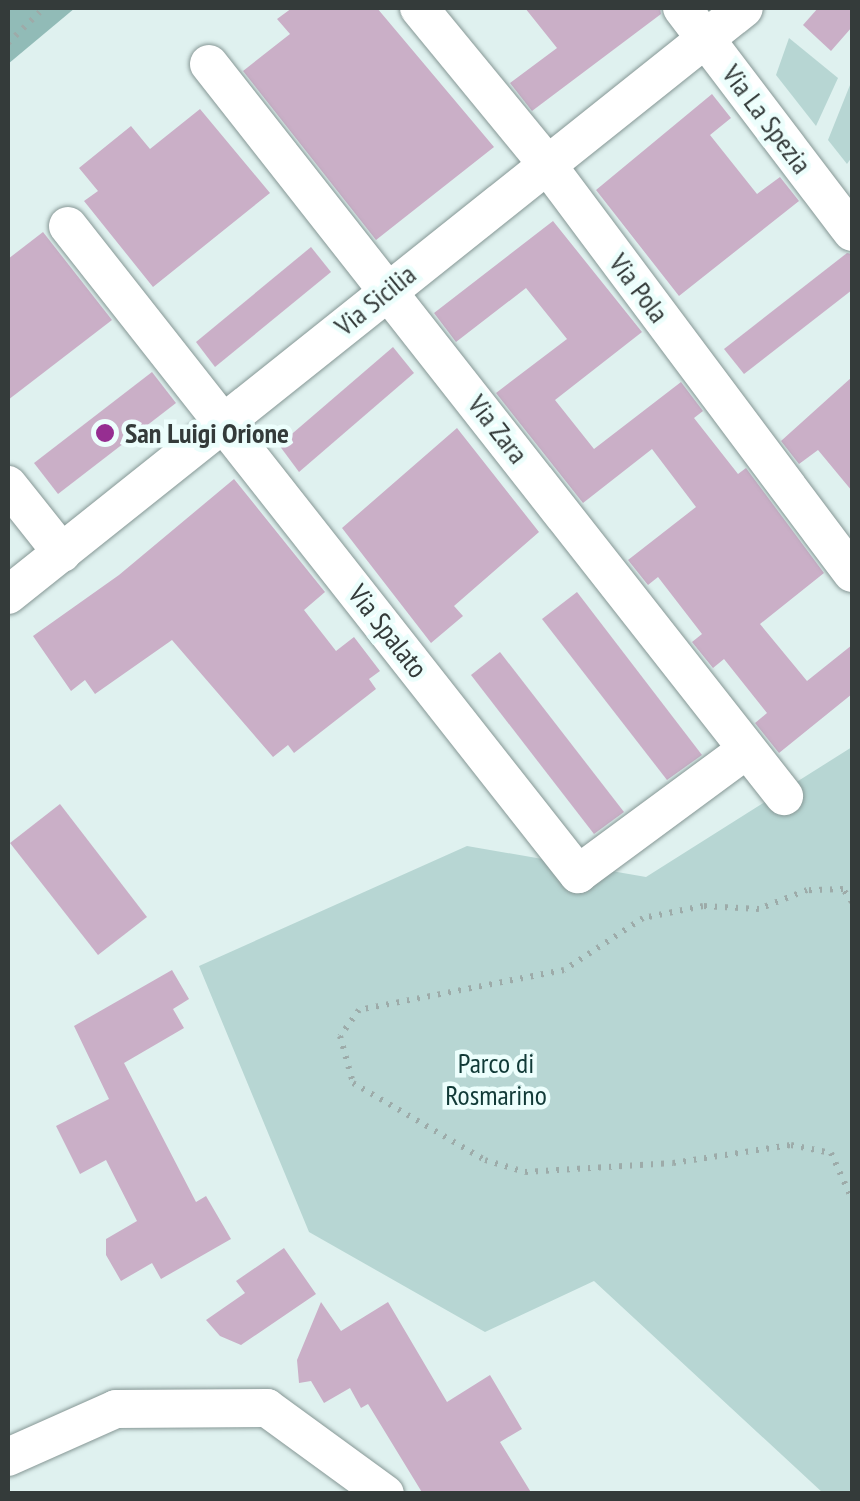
<!DOCTYPE html>
<html>
<head>
<meta charset="utf-8">
<style>
	body { margin:0 }
	#map { position:relative; width:860px; height:1501px; overflow:hidden; background:#dff1ef; font-family:"PT Sans Narrow",sans-serif }
	div>[style] { position:absolute }
	.green>* { inset:0; background:#b7d6d3 }
	.forest>* { inset:0; background:#91bbb7 }
	.building>* { inset:0; background:#caafc7 }
	.path>* { height:6px; margin-top:-3px; transform-origin:0; background:repeating-linear-gradient(90deg,#9daba9 0 2.5px,transparent 0 10.5px) }
	.roads { filter:drop-shadow(0 0 2px #869795) drop-shadow(0 0 2px #869795) }
	.minor>* { height:38px; margin:-19px; padding:0 19px; transform-origin:19px; border-radius:19px; background:#fff }
	.dots>* { width:28px; height:28px; translate:-50% -50%; box-sizing:border-box; border:5px solid #ecfefc; border-radius:50% }
	span { translate:-50% -50%; white-space:nowrap; text-align:center; line-height:1.15; -webkit-text-stroke:9px #ecfefc; paint-order:stroke }
	.street-label { font-size:28px; color:#343b3a }
	.poi-label { font-size:28px; color:#343b3a; font-weight:700 }
	.left { translate:0 -50%; text-align:left }
	.park-label { font-size:28px; color:#113a37 }
	.frame { position:absolute; inset:0; border:10px solid #343b3a; pointer-events:none }
</style>
</head>
<body>
<div id="map">
	<div class="green">
		<div style="clip-path:polygon(789px 38px,838px 78px,816px 126px,776px 75px)"></div>
		<div style="clip-path:polygon(850px 85px,852px 157px,847px 164px,828px 140px)"></div>
		<div style="clip-path:polygon(852px 747px,852px 1493px,823px 1493px,594px 1281px,485px 1332px,309px 1232px,199px 966px,467px 846px,646px 877px)"></div>
	</div>
	<div class="forest">
		<div style="clip-path:polygon(8px 8px,75px 8px,8px 64px)"></div>
	</div>
	<div class="building">
		<div style="clip-path:polygon(292px 8px,377px 8px,494px 147px,376px 240px,243px 71px,290px 34px,277px 19px)"></div>
		<div style="clip-path:polygon(525px 8px,660px 8px,661px 14px,532px 111px,510px 83px,557px 48px)"></div>
		<div style="clip-path:polygon(818px 8px,852px 8px,852px 27px,831px 51px,803px 25px)"></div>
		<div style="clip-path:polygon(712px 94px,731px 118px,710px 135px,757px 194px,780px 177px,799px 201px,679px 296px,596px 190px)"></div>
		<div style="clip-path:polygon(200px 109px,270px 193px,153px 287px,84px 201px,98px 191px,79px 168px,131px 126px,150px 149px)"></div>
		<div style="clip-path:polygon(553px 221px,642px 332px,555px 400px,594px 449px,681px 382px,703px 411px,694px 418px,738px 474px,746px 468px,824px 573px,760px 624px,807px 681px,852px 645px,852px 694px,779px 753px,755px 723px,767px 713px,724px 659px,713px 668px,692px 642px,702px 634px,658px 577px,648px 585px,628px 560px,696px 507px,652px 449px,583px 503px,496px 393px,567px 339px,526px 288px,456px 342px,434px 313px)"></div>
		<div style="clip-path:polygon(43px 232px,112px 320px,8px 400px,8px 259px)"></div>
		<div style="clip-path:polygon(311px 247px,331px 272px,215px 367px,196px 342px)"></div>
		<div style="clip-path:polygon(847px 253px,852px 254px,852px 290px,744px 374px,724px 349px)"></div>
		<div style="clip-path:polygon(393px 347px,414px 373px,299px 472px,279px 445px)"></div>
		<div style="clip-path:polygon(152px 372px,176px 403px,58px 494px,34px 463px)"></div>
		<div style="clip-path:polygon(852px 377px,852px 491px,818px 450px,799px 464px,781px 441px)"></div>
		<div style="clip-path:polygon(457px 428px,539px 532px,454px 606px,463px 616px,431px 643px,342px 528px)"></div>
		<div style="clip-path:polygon(234px 479px,325px 592px,304px 610px,336px 651px,354px 637px,380px 671px,369px 679px,376px 689px,294px 753px,288px 745px,273px 757px,172px 640px,95px 694px,85px 680px,71px 691px,33px 636px,119px 575px)"></div>
		<div style="clip-path:polygon(577px 592px,702px 755px,667px 780px,542px 619px)"></div>
		<div style="clip-path:polygon(500px 652px,624px 812px,594px 834px,471px 675px)"></div>
		<div style="clip-path:polygon(60px 804px,147px 917px,98px 955px,10px 843px)"></div>
		<div style="clip-path:polygon(172px 970px,189px 999px,173px 1009px,184px 1028px,124px 1063px,196px 1202px,206px 1196px,231px 1239px,161px 1279px,152px 1263px,121px 1281px,106px 1255px,106px 1239px,137px 1221px,106px 1160px,80px 1174px,56px 1126px,109px 1099px,74px 1026px)"></div>
		<div style="clip-path:polygon(284px 1248px,316px 1294px,241px 1345px,220px 1336px,206px 1320px,245px 1293px,236px 1281px)"></div>
		<div style="clip-path:polygon(321px 1302px,341px 1331px,388px 1302px,447px 1402px,490px 1375px,522px 1429px,500px 1442px,532px 1494px,423px 1494px,368px 1404px,361px 1408px,350px 1388px,324px 1403px,311px 1381px,299px 1383px,297px 1360px)"></div>
	</div>
	<div class="path">
		<div style="left:8px;top:43px;width:50px;rotate:-44.2deg"></div>
		<div style="left:852px;top:902px;width:16px;rotate:-125deg"></div>
		<div style="left:843px;top:889px;width:36px;rotate:178deg"></div>
		<div style="left:807px;top:890px;width:52px;rotate:158.4deg"></div>
		<div style="left:759px;top:909px;width:56px;rotate:-176.9deg"></div>
		<div style="left:703px;top:906px;width:61px;rotate:168.7deg"></div>
		<div style="left:643px;top:918px;width:95px;rotate:146.6deg"></div>
		<div style="left:564px;top:970px;width:209px;rotate:169deg"></div>
		<div style="left:359px;top:1010px;width:32px;rotate:126deg"></div>
		<div style="left:340px;top:1036px;width:49px;rotate:74.5deg"></div>
		<div style="left:353px;top:1083px;width:153px;rotate:30.3deg"></div>
		<div style="left:485px;top:1160px;width:42px;rotate:16.7deg"></div>
		<div style="left:525px;top:1172px;width:148px;rotate:-3.5deg"></div>
		<div style="left:673px;top:1163px;width:119px;rotate:-8.7deg"></div>
		<div style="left:791px;top:1145px;width:41px;rotate:11.3deg"></div>
		<div style="left:831px;top:1153px;width:51px;rotate:65.5deg"></div>
	</div>
	<div class="roads">
		<div class="minor">
			<div style="left:419px;top:8px;width:194px;rotate:50.6deg"></div>
			<div style="left:542px;top:158px;width:518px;rotate:53.24deg"></div>
			<div style="left:682px;top:8px;width:281px;rotate:52.8deg"></div>
			<div style="left:209px;top:64px;width:931px;rotate:51.85deg"></div>
			<div style="left:68px;top:226px;width:825px;rotate:51.8deg"></div>
			<div style="left:578px;top:874px;width:209px;rotate:-36.4deg"></div>
			<div style="left:8px;top:485px;width:87px;rotate:51.5deg"></div>
			<div style="left:8px;top:595px;width:941px;rotate:-38.57deg"></div>
			<div style="left:8px;top:1457px;width:118px;rotate:-24deg"></div>
			<div style="left:116px;top:1409px;width:151px;rotate:-0.4deg"></div>
			<div style="left:267px;top:1408px;width:146px;rotate:36.1deg"></div>
		</div>
	</div>
	<div class="dots">
		<div style="left:105px;top:433px;background:#962e91"></div>
	</div>
	<div class="street-label">
		<span style="left:767px;top:119px;rotate:53deg">Via La Spezia</span>
		<span style="left:639px;top:288px;rotate:53deg">Via Pola</span>
		<span style="left:375px;top:300px;rotate:-39deg">Via Sicilia</span>
		<span style="left:498px;top:429px;rotate:52deg">Via Zara</span>
		<span style="left:388px;top:631px;rotate:52deg">Via Spalato</span>
	</div>
	<div class="poi-label">
		<span class="left" style="left:125px;top:433px">San Luigi Orione</span>
	</div>
	<div class="park-label">
		<span style="left:496px;top:1079px">Parco di<br>Rosmarino</span>
	</div>
	<div class="frame"></div>
</div>
</body>
</html>
